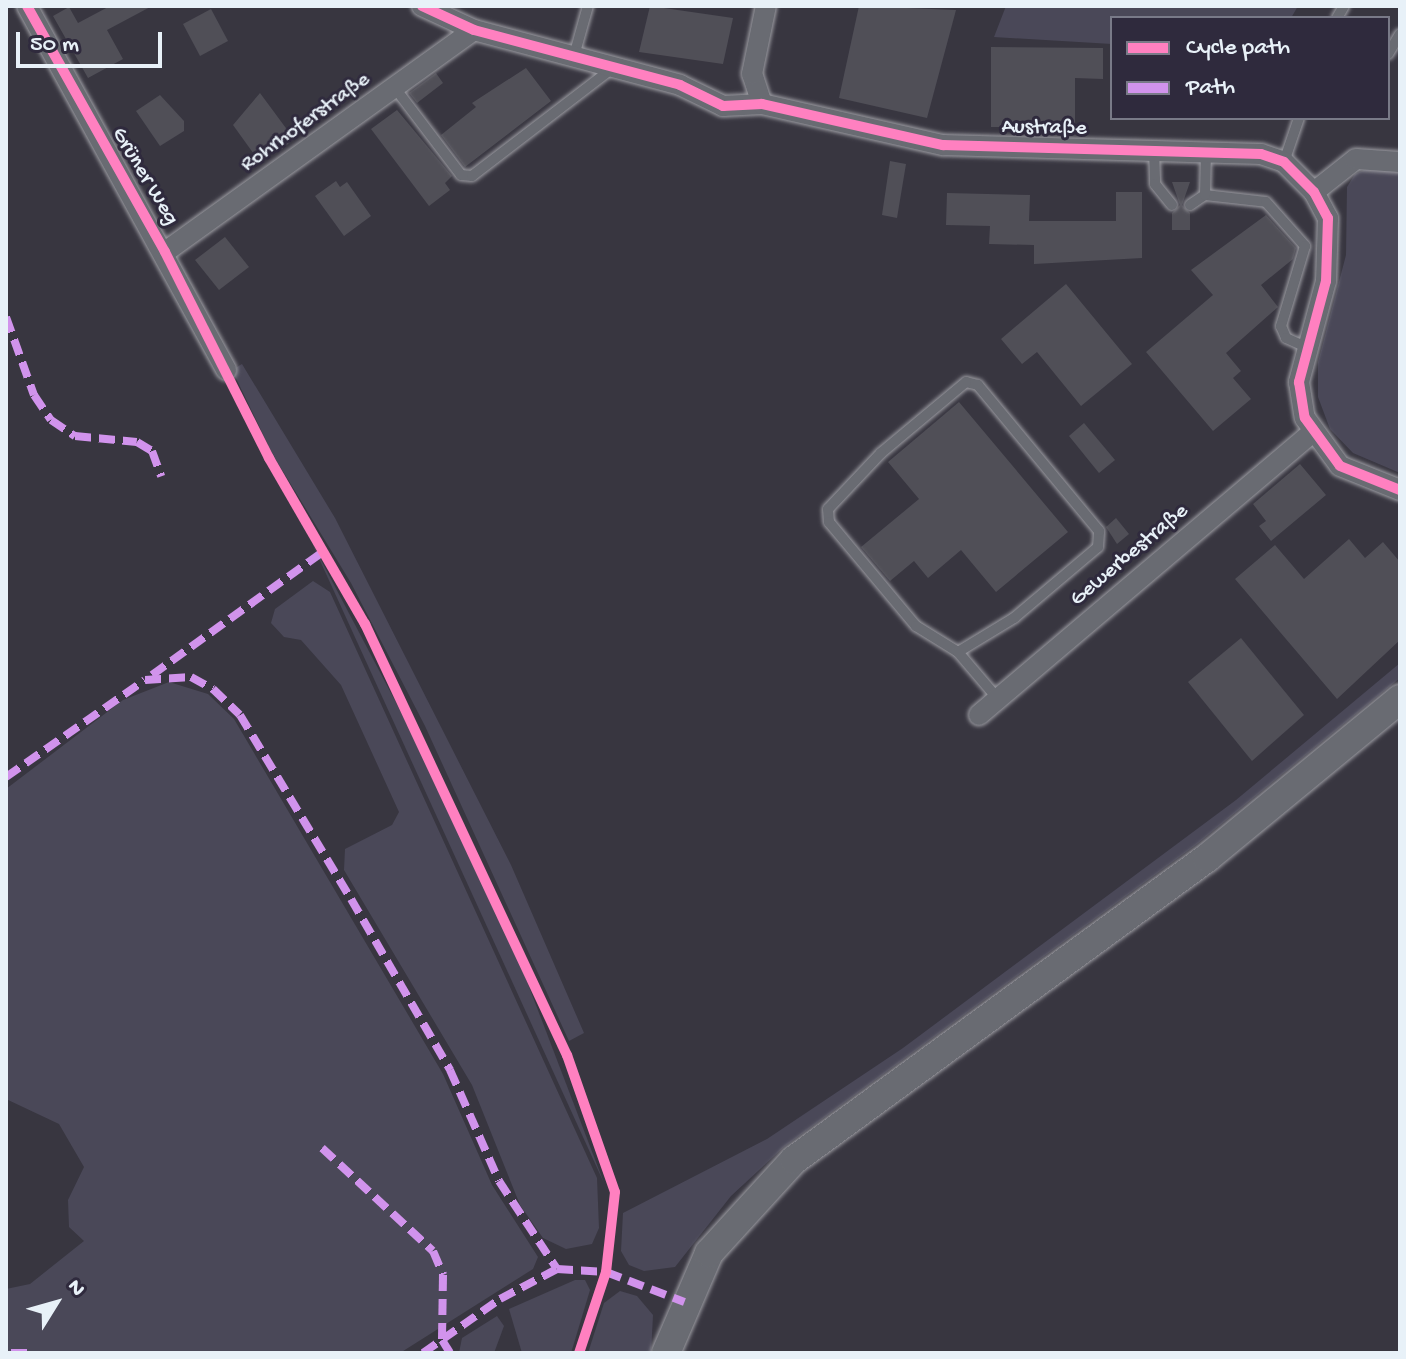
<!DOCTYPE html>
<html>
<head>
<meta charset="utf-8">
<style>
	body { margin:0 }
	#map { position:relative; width:1406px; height:1359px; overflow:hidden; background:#383640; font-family:"Gochi Hand",sans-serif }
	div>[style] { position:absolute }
	.green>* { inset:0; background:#4a4858 }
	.building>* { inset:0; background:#504f57 }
	.roads { filter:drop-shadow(0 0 2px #9c9ca2) drop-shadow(0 0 2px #9c9ca2) }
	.lane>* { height:10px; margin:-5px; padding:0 5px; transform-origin:5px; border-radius:5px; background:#696b72 }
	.street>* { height:20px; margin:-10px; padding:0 10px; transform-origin:10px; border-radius:10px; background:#696b72 }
	.secondary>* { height:28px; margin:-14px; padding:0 14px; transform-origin:14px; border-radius:14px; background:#696b72 }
	.quiet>* { height:8px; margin-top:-4px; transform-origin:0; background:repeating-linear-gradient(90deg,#d193ec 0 16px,transparent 0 24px) }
	.cycleway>* { height:10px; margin:-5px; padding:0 5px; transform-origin:5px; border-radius:5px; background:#ff80c0 }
	span { translate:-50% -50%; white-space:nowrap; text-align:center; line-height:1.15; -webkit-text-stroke:6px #2f2a3d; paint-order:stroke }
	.street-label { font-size:22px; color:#e8f1f8 }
	.frame { position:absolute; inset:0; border:8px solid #e8f1f8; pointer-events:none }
	.legend { position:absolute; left:1110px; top:16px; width:280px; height:104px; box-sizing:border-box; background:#2f2a3d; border:2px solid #797a88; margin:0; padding:10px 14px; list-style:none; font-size:24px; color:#e8f1f8 }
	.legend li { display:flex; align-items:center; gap:16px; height:40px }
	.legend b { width:40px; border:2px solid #797a88 }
	.north { position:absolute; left:16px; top:1263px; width:80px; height:80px; -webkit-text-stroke:6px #2f2a3d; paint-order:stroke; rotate:53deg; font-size:22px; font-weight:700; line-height:32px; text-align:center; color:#e8f1f8 }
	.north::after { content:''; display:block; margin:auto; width:28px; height:36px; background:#e8f1f8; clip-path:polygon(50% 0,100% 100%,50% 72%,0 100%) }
	.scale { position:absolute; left:16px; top:32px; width:146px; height:36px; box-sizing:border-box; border:4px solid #e8f1f8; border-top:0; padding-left:10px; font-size:24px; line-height:28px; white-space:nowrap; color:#e8f1f8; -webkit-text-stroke:6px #2f2a3d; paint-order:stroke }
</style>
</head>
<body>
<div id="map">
	<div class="green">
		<div style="clip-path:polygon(1006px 6px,1298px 6px,1291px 18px,1112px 18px,1112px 44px,994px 37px)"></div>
		<div style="clip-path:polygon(1373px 166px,1400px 173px,1400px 473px,1353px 453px,1330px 429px,1318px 397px,1318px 362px,1346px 255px,1347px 187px,1355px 174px)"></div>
		<div style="clip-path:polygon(242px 364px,335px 518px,511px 865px,584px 1033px,569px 1041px,425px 726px,351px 583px,273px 455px,232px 370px)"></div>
		<div style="clip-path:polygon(312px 543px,412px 733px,518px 958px,604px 1183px)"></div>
		<div style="clip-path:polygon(313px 581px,330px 592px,597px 1178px,599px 1228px,592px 1244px,566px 1249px,543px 1238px,520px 1205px,472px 1085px,344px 870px,345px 849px,392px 825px,399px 812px,341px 685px,301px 640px,284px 637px,271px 623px,275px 609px)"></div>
		<div style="clip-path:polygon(1400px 663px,1400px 678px,1197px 844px,784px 1147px,731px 1196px,675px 1267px,644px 1271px,629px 1265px,621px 1251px,623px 1213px,767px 1139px,903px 1048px,1236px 800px)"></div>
		<div style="clip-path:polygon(169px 682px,208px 694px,234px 719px,443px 1074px,492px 1185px,538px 1257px,533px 1269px,400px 1353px,6px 1353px,6px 1289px,30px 1284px,84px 1241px,69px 1227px,68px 1200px,84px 1167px,59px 1124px,6px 1099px,6px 789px,123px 700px)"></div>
		<div style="clip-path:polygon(575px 1280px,585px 1280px,590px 1290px,571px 1353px,522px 1353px,509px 1309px)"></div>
		<div style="clip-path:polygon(620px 1291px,637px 1296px,653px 1315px,651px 1353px,588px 1353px,604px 1303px)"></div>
		<div style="clip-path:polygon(497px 1316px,504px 1326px,494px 1353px,459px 1353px,462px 1338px)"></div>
	</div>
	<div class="building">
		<div style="clip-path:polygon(110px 6px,152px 6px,107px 30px,123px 59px,88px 78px,53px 16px,69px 7px,78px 23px)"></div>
		<div style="clip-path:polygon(650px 6px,733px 18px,723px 64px,639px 52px)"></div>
		<div style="clip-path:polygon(859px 6px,956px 10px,927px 118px,839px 98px)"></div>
		<div style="clip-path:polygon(211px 9px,228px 41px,200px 56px,183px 24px)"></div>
		<div style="clip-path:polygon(991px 47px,1103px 48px,1103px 79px,1075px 78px,1075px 127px,991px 127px)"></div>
		<div style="clip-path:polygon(526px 68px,551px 101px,465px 167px,441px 135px,476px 107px,472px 103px)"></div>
		<div style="clip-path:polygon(436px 73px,443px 83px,417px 103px,409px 93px)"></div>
		<div style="clip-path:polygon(260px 93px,294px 139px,282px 149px,277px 141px,256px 157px,233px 125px)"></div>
		<div style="clip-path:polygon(160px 95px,184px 121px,184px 131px,160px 146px,136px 111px)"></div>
		<div style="clip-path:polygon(397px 110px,452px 176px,445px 183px,450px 190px,429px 206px,371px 129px)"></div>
		<div style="clip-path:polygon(890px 161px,906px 164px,897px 218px,882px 215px)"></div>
		<div style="clip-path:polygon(336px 181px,340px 187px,347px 182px,371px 216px,344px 236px,315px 196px)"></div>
		<div style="clip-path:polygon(1172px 182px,1190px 182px,1182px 205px,1190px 213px,1190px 230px,1172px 230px,1172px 213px,1180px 205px)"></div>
		<div style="clip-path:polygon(1116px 192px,1142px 192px,1142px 258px,1034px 264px,1034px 245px,989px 244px,990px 226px,946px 225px,947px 193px,1030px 195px,1029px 221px,1116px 221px)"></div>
		<div style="clip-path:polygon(1266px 215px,1296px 248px,1293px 259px,1261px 285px,1278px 307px,1226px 353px,1241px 371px,1233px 378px,1251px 399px,1213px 431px,1146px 352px,1213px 295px,1191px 270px)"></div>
		<div style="clip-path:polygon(225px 237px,249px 267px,219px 290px,195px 260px)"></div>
		<div style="clip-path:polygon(1066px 284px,1132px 364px,1081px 406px,1037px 352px,1022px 364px,1001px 339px)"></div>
		<div style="clip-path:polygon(959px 402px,1068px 532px,996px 592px,961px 550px,928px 578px,914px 561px,890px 581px,861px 547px,919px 499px,888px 462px)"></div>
		<div style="clip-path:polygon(1084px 423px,1115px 460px,1099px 473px,1069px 436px)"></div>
		<div style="clip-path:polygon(1300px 464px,1326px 495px,1271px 541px,1259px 526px,1266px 521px,1253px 504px)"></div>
		<div style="clip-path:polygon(1116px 518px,1129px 534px,1117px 544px,1106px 527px)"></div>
		<div style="clip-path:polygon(1349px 539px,1365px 558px,1383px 542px,1400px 562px,1400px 640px,1337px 699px,1235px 579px,1275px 545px,1304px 579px)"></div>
		<div style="clip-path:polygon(1241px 638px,1304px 715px,1252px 761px,1188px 682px)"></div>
	</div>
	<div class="roads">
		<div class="lane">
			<div style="left:1337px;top:18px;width:14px;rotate:-60deg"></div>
			<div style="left:1388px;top:54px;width:23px;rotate:-59deg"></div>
			<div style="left:574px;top:56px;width:52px;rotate:-74.4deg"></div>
			<div style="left:395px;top:88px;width:109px;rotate:52.8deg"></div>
			<div style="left:461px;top:175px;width:11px;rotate:5deg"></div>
			<div style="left:472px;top:176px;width:178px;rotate:-37.5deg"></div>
			<div style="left:1154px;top:150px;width:34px;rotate:88deg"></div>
			<div style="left:1155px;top:184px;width:27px;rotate:51deg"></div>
			<div style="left:1284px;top:162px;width:46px;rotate:-71.2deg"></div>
			<div style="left:1205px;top:195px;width:61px;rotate:6.5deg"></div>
			<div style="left:1266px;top:202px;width:59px;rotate:48.4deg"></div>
			<div style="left:1305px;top:246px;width:84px;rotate:106.7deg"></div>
			<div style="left:1281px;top:326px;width:13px;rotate:67deg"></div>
			<div style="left:1286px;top:338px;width:22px;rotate:24deg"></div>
			<div style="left:1190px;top:205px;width:18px;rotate:-34deg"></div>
			<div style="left:1205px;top:195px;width:43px;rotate:-88.7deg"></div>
			<div style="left:958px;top:652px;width:66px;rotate:-31.3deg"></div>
			<div style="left:1014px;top:618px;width:110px;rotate:-40.2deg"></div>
			<div style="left:1098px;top:547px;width:16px;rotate:-86deg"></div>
			<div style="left:1099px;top:531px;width:190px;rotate:-129.7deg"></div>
			<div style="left:978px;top:385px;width:12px;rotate:-166deg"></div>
			<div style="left:966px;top:382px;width:111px;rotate:140.1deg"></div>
			<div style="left:881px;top:453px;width:77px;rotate:133.4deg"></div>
			<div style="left:828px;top:509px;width:13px;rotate:86deg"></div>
			<div style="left:829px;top:522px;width:136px;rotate:50.1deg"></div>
			<div style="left:916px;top:626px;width:49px;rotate:31.8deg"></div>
			<div style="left:958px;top:652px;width:62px;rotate:49.6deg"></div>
		</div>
		<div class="street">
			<div style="left:27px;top:6px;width:415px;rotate:61.3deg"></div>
			<div style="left:422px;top:6px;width:57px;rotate:24.8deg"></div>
			<div style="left:474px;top:30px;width:213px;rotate:14.9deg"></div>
			<div style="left:680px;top:85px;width:48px;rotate:26deg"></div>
			<div style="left:723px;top:106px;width:39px;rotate:-3deg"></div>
			<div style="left:762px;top:104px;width:186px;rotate:12.8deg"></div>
			<div style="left:943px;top:145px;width:318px;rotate:1.6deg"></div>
			<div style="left:1261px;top:154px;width:24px;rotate:19deg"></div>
			<div style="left:1284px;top:162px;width:42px;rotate:45deg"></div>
			<div style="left:1314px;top:192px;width:30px;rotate:62deg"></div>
			<div style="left:1328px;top:218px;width:63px;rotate:91.8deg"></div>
			<div style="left:1326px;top:281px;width:105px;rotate:105deg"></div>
			<div style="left:1299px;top:382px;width:36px;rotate:81deg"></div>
			<div style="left:1305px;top:418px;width:59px;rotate:53.9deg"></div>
			<div style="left:1340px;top:466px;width:65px;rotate:21.8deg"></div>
			<div style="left:762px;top:104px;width:32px;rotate:-108deg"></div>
			<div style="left:752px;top:74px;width:69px;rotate:-78.4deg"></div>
			<div style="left:1314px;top:192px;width:53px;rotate:-38.2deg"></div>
			<div style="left:1356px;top:159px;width:44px;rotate:3.9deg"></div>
			<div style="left:165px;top:252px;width:380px;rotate:-35.7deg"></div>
			<div style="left:979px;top:715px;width:436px;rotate:-40.3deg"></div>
		</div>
		<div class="secondary">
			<div style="left:666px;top:1353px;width:109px;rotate:-66.7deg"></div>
			<div style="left:709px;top:1253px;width:126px;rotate:-47.6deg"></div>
			<div style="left:794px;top:1160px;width:512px;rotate:-36.18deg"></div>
			<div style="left:1207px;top:858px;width:250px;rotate:-39.5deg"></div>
		</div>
	</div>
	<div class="quiet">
		<div style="left:6px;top:317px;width:83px;rotate:70.3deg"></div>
		<div style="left:34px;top:395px;width:30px;rotate:56deg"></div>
		<div style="left:51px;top:420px;width:29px;rotate:34deg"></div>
		<div style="left:75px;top:436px;width:62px;rotate:5.5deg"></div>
		<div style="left:137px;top:442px;width:17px;rotate:31deg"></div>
		<div style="left:152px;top:451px;width:27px;rotate:70deg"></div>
		<div style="left:152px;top:675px;width:213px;rotate:-35.8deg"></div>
		<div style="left:6px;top:777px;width:169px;rotate:-34.9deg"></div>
		<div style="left:145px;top:680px;width:46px;rotate:-3.7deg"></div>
		<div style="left:191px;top:677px;width:25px;rotate:29deg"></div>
		<div style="left:213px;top:689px;width:37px;rotate:44deg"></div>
		<div style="left:240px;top:715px;width:215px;rotate:58.9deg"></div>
		<div style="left:351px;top:899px;width:198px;rotate:59.9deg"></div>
		<div style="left:450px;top:1070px;width:121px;rotate:66.2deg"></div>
		<div style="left:499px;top:1181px;width:105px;rotate:56.6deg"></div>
		<div style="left:322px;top:1148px;width:151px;rotate:42.9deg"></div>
		<div style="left:433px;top:1251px;width:26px;rotate:67deg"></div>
		<div style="left:443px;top:1275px;width:65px;rotate:90.9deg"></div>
		<div style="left:442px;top:1340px;width:15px;rotate:58deg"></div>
		<div style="left:11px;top:1353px;width:20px"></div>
		<div style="left:423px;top:1353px;width:94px;rotate:-35deg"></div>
		<div style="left:500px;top:1299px;width:64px;rotate:-27.8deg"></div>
		<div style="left:557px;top:1269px;width:49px;rotate:3.5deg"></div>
		<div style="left:606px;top:1272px;width:84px;rotate:21deg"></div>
	</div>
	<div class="cycleway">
		<div style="left:27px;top:6px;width:282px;rotate:60.7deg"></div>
		<div style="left:165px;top:252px;width:231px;rotate:63.2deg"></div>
		<div style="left:269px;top:458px;width:192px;rotate:60deg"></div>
		<div style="left:365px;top:624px;width:476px;rotate:64.9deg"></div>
		<div style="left:567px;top:1055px;width:145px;rotate:70.7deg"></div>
		<div style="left:615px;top:1192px;width:81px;rotate:96.4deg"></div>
		<div style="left:606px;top:1272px;width:85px;rotate:108.4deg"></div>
		<div style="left:422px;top:6px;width:57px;rotate:24.8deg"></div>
		<div style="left:474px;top:30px;width:213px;rotate:14.9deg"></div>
		<div style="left:680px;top:85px;width:48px;rotate:26deg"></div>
		<div style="left:723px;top:106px;width:39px;rotate:-3deg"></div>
		<div style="left:762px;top:104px;width:186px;rotate:12.8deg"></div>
		<div style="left:943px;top:145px;width:318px;rotate:1.6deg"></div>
		<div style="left:1261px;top:154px;width:24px;rotate:19deg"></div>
		<div style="left:1284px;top:162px;width:42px;rotate:45deg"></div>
		<div style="left:1314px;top:192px;width:30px;rotate:62deg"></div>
		<div style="left:1328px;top:218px;width:63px;rotate:91.8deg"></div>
		<div style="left:1326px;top:281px;width:105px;rotate:105deg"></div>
		<div style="left:1299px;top:382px;width:36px;rotate:81deg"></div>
		<div style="left:1305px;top:418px;width:59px;rotate:53.9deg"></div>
		<div style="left:1340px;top:466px;width:65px;rotate:21.8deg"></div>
	</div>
	<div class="street-label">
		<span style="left:306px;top:123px;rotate:-36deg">Rohrhoferstraße</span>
		<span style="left:1044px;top:129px;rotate:1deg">Austraße</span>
		<span style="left:144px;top:177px;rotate:59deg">Grüner Weg</span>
		<span style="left:1130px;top:556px;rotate:-40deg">Gewerbestraße</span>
	</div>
	<div class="frame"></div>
	<ul class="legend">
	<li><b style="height:10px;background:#ff80c0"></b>Cycle path</li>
	<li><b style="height:10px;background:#d193ec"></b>Path</li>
	</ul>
	<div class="north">N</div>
	<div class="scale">50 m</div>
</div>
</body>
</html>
